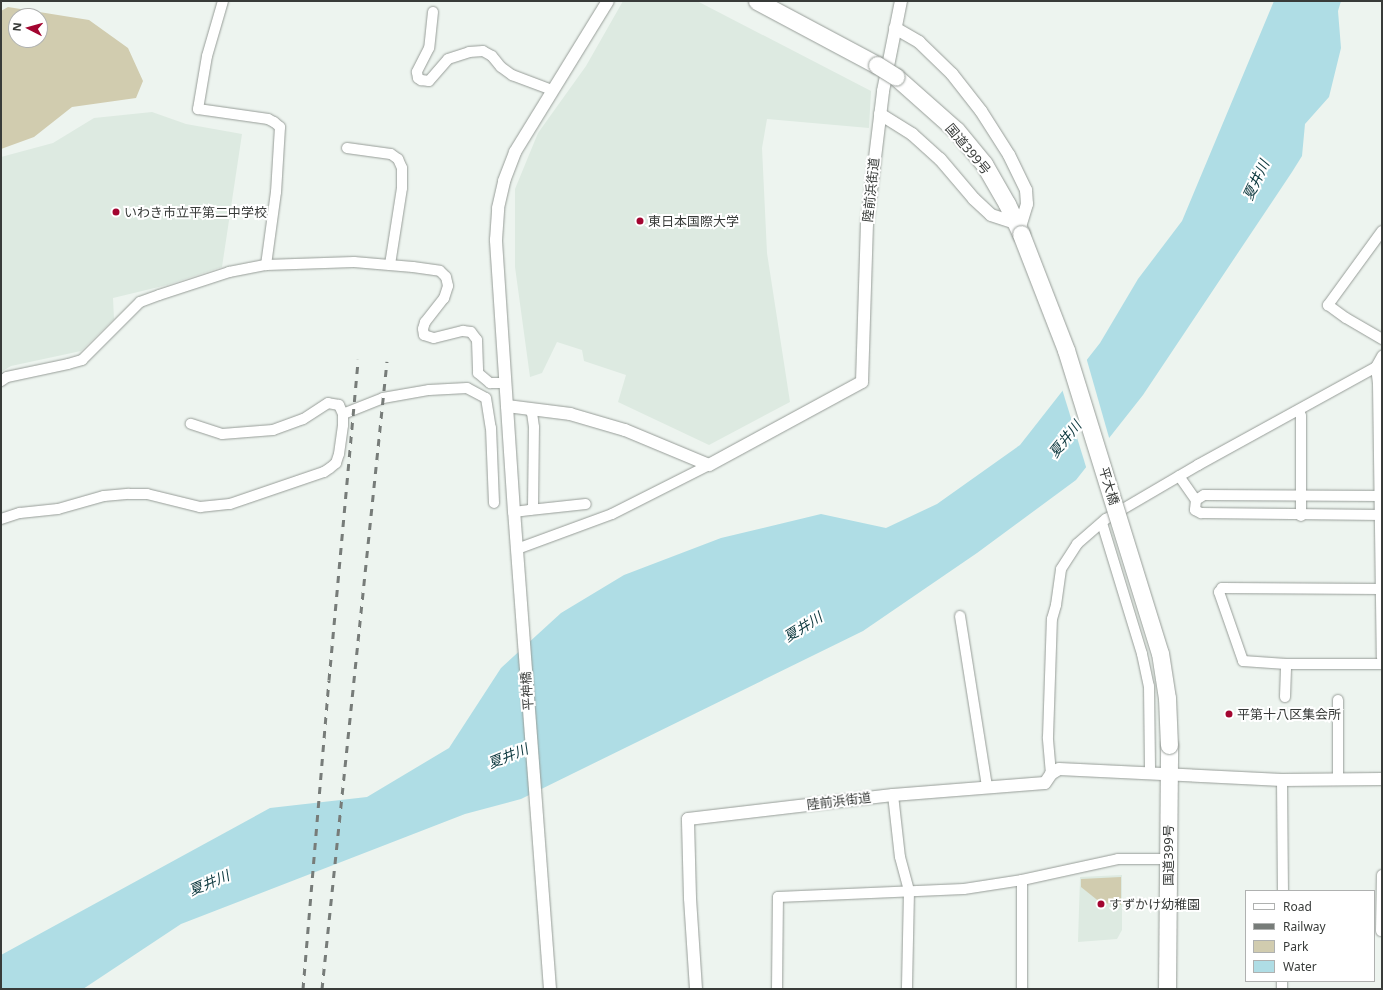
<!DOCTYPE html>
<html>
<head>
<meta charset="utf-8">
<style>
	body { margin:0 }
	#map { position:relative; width:1383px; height:990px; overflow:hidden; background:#edf4ef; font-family:"Noto Sans","Noto Sans JP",sans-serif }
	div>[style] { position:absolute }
	.built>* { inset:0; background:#ddeae1 }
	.green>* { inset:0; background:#d1ccaf }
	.water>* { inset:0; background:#afdde5 }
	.pier>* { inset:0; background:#edf4ef }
	.roads { filter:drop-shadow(0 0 1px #979d98) drop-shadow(0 0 1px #979d98) }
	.minor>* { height:10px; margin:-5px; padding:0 5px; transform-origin:5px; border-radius:5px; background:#fff }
	.tertiary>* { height:12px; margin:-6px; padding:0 6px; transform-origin:6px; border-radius:6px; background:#fff }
	.trunk>* { height:17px; margin:-8.5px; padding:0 8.5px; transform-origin:8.5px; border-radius:8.5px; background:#fff }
	.rail>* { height:3px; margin-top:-1.5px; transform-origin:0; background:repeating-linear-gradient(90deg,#777c79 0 7px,transparent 0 14px) }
	.bridges { filter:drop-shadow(0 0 1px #979d98) drop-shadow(0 0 1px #979d98) }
	.trunk-bridge>* { height:17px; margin:-8.5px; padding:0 8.5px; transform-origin:8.5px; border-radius:8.5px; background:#fff }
	.dots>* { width:11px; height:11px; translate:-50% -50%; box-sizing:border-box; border:2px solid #fff; border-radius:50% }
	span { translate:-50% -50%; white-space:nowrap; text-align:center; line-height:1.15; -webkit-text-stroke:4px #fff; paint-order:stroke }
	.street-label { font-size:13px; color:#383b39 }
	.poi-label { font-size:13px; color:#383b39 }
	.left { translate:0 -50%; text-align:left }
	.water-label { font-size:14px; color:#0b373d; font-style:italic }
	.frame { position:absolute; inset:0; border:2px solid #383b39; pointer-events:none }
	.legend { position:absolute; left:1245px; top:890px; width:130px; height:92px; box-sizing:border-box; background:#fff; border:1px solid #afb1b0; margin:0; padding:5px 7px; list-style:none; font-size:12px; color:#383b39 }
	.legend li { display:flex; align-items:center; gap:8px; height:20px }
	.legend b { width:20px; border:1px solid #afb1b0 }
	.north { position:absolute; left:8px; top:8px; width:40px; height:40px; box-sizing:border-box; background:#fff; border:1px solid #afb1b0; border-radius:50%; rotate:276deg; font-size:11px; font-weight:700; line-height:16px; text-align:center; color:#383b39 }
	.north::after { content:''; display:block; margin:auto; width:14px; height:18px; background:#a30530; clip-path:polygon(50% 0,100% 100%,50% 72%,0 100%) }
</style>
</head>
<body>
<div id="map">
	<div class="built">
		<div style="clip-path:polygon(623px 1px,697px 1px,871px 91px,869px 128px,767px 119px,762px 148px,767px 253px,790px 402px,709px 445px,618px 402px,626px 375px,584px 361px,582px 350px,557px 342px,542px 373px,530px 377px,515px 267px,515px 189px,538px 133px,586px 66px)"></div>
		<div style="clip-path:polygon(152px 112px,186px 124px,242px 134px,222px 267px,167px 285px,113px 298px,114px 319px,81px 351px,11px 366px,1px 372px,1px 157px,53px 143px,94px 118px)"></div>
		<div style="clip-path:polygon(1122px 875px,1122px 930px,1117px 939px,1078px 942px,1080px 877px)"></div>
	</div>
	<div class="green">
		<div style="clip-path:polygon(evenodd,8px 7px,89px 20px,128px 48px,143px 81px,136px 98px,72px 107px,34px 137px,1px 149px,1px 11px,8px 7px,16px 16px,40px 16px,40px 40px,16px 40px,16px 16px)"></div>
		<div style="clip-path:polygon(1121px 877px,1121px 905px,1101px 903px,1081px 887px,1081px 879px)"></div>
	</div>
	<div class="water">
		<div style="clip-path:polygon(1274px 1px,1341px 1px,1338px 11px,1341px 48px,1329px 97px,1305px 124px,1302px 156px,1292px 172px,1143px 395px,1076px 480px,977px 553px,863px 631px,521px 799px,465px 814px,181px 924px,83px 989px,1px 989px,1px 955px,270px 808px,367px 797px,449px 748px,501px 668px,561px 613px,624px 575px,721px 538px,821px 514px,886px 528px,937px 504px,1020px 445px,1100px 343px,1138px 279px,1182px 221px)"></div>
	</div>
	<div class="pier">
		<div style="clip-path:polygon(1086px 357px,1110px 441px,1087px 470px,1062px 389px)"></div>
	</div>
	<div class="roads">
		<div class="minor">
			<div style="left:223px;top:1px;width:57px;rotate:106.2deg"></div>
			<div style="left:207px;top:56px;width:54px;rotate:99.6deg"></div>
			<div style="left:198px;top:109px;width:71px;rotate:8.1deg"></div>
			<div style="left:268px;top:119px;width:7px;rotate:27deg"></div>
			<div style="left:274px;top:122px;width:8px;rotate:40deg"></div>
			<div style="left:280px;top:127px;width:65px;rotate:93.5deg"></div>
			<div style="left:276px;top:192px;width:74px;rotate:97.8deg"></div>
			<div style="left:433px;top:12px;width:36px;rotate:96deg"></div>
			<div style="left:429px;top:48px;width:27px;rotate:117deg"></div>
			<div style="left:417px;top:72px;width:6px;rotate:81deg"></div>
			<div style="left:418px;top:78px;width:4px;rotate:34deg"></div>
			<div style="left:421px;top:80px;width:8px;rotate:7deg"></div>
			<div style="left:429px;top:81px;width:29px;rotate:-49deg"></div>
			<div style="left:448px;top:59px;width:22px;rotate:-18deg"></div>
			<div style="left:469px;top:52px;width:14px;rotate:-4deg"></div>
			<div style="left:483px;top:51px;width:10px;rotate:29deg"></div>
			<div style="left:492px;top:56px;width:14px;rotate:51deg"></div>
			<div style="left:501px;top:67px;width:14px;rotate:36deg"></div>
			<div style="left:512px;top:75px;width:43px;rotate:20.6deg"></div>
			<div style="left:347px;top:148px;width:44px;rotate:7.8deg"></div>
			<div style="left:391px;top:154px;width:9px;rotate:36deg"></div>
			<div style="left:398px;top:159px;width:10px;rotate:66deg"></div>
			<div style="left:402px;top:168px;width:20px;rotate:90deg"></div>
			<div style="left:402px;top:188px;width:78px;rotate:98.9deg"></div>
			<div style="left:1382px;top:231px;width:92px;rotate:126.1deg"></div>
			<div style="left:1328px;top:305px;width:22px;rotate:36deg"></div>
			<div style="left:1346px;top:318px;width:42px;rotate:30.3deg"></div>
			<div style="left:1376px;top:367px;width:17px;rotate:83deg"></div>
			<div style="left:1378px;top:384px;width:273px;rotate:89.2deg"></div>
			<div style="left:1px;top:381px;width:7px;rotate:-34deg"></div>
			<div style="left:7px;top:377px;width:62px;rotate:-12deg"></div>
			<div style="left:68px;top:364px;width:15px;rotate:-16deg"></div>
			<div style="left:82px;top:360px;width:82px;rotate:-45deg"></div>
			<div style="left:140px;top:302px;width:20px;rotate:-20deg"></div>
			<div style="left:159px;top:295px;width:74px;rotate:-18.2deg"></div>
			<div style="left:229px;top:272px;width:38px;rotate:-11deg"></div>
			<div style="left:266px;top:265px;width:88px;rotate:-2deg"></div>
			<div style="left:354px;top:262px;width:59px;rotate:4.8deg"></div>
			<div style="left:413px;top:267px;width:27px;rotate:8deg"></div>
			<div style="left:440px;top:271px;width:8px;rotate:45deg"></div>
			<div style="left:446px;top:277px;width:9px;rotate:77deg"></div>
			<div style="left:448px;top:286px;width:13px;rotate:108deg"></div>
			<div style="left:444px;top:298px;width:31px;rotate:128deg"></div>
			<div style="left:425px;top:322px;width:7px;rotate:106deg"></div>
			<div style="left:423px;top:329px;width:6px;rotate:81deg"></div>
			<div style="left:424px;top:335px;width:10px;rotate:17deg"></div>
			<div style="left:434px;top:338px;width:30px;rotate:-14deg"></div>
			<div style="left:463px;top:331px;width:8px;rotate:7deg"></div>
			<div style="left:471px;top:332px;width:10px;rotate:53deg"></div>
			<div style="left:477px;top:340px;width:33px;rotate:88deg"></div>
			<div style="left:478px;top:373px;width:16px;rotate:40deg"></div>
			<div style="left:490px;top:383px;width:15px"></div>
			<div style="left:1299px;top:410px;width:6px;rotate:72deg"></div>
			<div style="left:1301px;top:416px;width:100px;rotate:90deg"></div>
			<div style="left:343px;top:414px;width:43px;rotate:-21.8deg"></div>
			<div style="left:383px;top:398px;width:47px;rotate:-9.9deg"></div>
			<div style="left:429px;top:390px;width:38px;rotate:-3deg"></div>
			<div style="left:467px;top:388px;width:21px;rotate:28deg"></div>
			<div style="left:486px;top:398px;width:30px;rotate:81deg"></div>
			<div style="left:491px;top:428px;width:75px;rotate:87.7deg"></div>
			<div style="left:1179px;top:476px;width:29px;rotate:55deg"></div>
			<div style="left:1196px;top:500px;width:10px;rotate:96deg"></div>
			<div style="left:1195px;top:510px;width:7px;rotate:27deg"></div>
			<div style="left:1201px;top:513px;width:181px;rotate:0.6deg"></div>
			<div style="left:1196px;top:500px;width:9px;rotate:-32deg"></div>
			<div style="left:1204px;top:495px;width:178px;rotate:0.3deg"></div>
			<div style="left:530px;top:510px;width:56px;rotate:-6.1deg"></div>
			<div style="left:514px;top:512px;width:16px;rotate:-7deg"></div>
			<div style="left:530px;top:510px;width:4px;rotate:-45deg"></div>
			<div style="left:533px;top:507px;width:80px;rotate:-89.3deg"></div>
			<div style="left:534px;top:427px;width:14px;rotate:-98deg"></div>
			<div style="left:532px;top:413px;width:6px;rotate:-129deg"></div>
			<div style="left:1px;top:519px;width:20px;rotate:-18deg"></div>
			<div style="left:20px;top:513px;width:38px;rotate:-6deg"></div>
			<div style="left:58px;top:509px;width:48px;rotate:-15.8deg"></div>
			<div style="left:104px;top:496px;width:25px;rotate:-5deg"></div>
			<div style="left:129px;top:494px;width:18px"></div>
			<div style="left:147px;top:494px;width:55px;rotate:13.8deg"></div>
			<div style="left:200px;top:507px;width:30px;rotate:-6deg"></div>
			<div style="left:230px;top:504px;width:99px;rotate:-18.8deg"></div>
			<div style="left:324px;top:472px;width:7px;rotate:-34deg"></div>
			<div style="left:330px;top:468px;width:8px;rotate:-40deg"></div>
			<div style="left:336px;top:463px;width:9px;rotate:-72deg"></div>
			<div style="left:339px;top:454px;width:29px;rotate:-82deg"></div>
			<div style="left:343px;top:425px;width:11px;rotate:-90deg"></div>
			<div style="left:343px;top:414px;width:10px;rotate:-114deg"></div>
			<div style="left:339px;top:405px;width:11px;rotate:-170deg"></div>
			<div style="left:328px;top:403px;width:30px;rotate:147deg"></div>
			<div style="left:303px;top:419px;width:32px;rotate:160deg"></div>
			<div style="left:273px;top:430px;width:51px;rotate:175.5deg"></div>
			<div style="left:222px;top:434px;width:33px;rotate:-162deg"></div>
			<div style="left:1102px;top:523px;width:137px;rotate:73deg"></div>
			<div style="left:1142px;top:654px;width:33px;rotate:78deg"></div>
			<div style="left:1149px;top:686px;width:88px;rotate:89.3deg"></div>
			<div style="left:517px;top:549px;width:101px;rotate:-20.2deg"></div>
			<div style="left:612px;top:514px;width:109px;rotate:-26.8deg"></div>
			<div style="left:1381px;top:589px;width:159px;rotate:-179.6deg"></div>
			<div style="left:1222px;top:588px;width:5px;rotate:127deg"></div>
			<div style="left:1219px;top:592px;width:73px;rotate:70.8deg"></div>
			<div style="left:1243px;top:661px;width:43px;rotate:4deg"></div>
			<div style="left:1286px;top:664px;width:96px"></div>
			<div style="left:960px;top:616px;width:173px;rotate:81deg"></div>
			<div style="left:1285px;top:697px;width:33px;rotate:-88deg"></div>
			<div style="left:1051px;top:774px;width:37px;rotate:-95deg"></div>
			<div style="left:1048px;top:737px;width:118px;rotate:-88.1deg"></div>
			<div style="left:1052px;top:619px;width:15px;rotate:-74deg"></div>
			<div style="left:1056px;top:605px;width:36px;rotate:-82deg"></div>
			<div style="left:1061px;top:569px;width:30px;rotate:-57deg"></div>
			<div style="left:1077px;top:544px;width:38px;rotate:-41deg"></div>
			<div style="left:1106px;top:519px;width:107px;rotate:-30.4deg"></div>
			<div style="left:1198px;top:465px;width:203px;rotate:-28.8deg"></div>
			<div style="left:1376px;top:367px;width:13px;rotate:-61deg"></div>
			<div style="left:1282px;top:780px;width:111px;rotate:89.5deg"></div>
			<div style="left:1338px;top:780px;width:80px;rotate:-90deg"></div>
			<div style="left:893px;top:795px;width:62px;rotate:83.6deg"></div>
			<div style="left:900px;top:857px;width:35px;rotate:75deg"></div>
			<div style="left:909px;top:891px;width:98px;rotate:91.2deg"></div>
			<div style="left:1381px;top:931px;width:56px;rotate:-89deg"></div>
			<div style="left:777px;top:989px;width:92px;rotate:-89.4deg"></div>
			<div style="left:778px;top:897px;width:186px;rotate:-2.5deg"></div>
			<div style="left:964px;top:889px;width:59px;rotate:-8.8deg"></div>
			<div style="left:1022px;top:989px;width:109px;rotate:-90deg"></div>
			<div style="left:1022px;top:880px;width:98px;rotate:-12.3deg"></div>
			<div style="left:1118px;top:859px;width:50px"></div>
			<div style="left:1282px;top:989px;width:8px;rotate:-90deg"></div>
		</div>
		<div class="tertiary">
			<div style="left:895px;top:28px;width:28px;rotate:30deg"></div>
			<div style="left:919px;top:42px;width:46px;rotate:44.1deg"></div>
			<div style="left:952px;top:74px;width:47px;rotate:51.9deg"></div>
			<div style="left:981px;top:111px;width:52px;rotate:57.5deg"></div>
			<div style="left:1009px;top:155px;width:39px;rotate:64deg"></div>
			<div style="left:1026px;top:190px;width:14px;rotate:86deg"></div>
			<div style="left:1027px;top:204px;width:28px;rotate:107deg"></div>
			<div style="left:880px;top:114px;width:38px;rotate:32deg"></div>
			<div style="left:912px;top:134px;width:38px;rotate:42deg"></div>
			<div style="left:940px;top:159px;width:52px;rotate:49.6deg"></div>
			<div style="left:974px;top:199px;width:23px;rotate:43deg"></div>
			<div style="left:991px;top:215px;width:25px;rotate:18deg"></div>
			<div style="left:507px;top:406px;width:64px;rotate:7.2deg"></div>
			<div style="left:570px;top:414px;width:57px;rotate:16.2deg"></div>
			<div style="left:625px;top:430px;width:91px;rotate:22.6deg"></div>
			<div style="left:709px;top:465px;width:174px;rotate:-28.5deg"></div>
			<div style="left:862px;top:382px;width:158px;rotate:-88.2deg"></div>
			<div style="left:867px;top:224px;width:134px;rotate:-83.1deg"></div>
			<div style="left:883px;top:91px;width:92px;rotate:-78.7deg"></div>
			<div style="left:550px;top:989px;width:478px;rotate:-94.3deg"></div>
			<div style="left:514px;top:512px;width:273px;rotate:-93.8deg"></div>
			<div style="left:496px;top:240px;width:32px;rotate:-86deg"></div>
			<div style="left:498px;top:208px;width:28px;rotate:-77deg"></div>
			<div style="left:504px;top:181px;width:31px;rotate:-69deg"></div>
			<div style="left:515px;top:152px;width:177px;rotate:-58.4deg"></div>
			<div style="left:696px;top:989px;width:91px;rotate:-93.8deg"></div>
			<div style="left:690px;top:898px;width:79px;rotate:-91.5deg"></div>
			<div style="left:688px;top:819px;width:206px;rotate:-6.7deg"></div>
			<div style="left:893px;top:795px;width:152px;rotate:-4.5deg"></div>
			<div style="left:1045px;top:783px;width:11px;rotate:-56deg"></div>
			<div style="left:1051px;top:774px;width:9px;rotate:-32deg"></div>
			<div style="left:1059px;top:769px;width:223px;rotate:2.8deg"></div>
			<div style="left:1282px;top:780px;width:100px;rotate:-0.6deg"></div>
		</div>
		<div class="trunk">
			<div style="left:757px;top:1px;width:136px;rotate:28.1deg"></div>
			<div style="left:896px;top:77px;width:80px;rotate:41.5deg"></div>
			<div style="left:956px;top:130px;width:44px;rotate:50.5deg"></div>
			<div style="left:984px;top:164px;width:46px;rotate:60.1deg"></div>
			<div style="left:1007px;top:204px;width:33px;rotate:65deg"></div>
			<div style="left:1167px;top:989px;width:244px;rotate:-89.5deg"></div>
		</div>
	</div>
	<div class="rail">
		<div style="left:303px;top:989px;width:310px;rotate:-85.2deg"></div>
		<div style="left:329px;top:680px;width:322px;rotate:-84.8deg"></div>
		<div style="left:322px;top:989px;width:631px;rotate:-84.09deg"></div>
	</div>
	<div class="bridges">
		<div class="trunk-bridge">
			<div style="left:877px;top:65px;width:22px;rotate:32deg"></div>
			<div style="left:1021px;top:234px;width:124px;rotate:68.8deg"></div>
			<div style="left:1066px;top:350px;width:317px;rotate:72.8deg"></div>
			<div style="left:1160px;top:653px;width:46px;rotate:81.2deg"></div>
			<div style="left:1167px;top:698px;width:47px;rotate:87.6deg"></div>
		</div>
	</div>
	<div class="dots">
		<div style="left:116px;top:212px;background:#a30530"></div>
		<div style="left:640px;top:221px;background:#a30530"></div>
		<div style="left:1229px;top:714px;background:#a30530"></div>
		<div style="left:1101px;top:904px;background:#a30530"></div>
	</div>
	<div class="street-label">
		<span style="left:968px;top:149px;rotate:50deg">国道399号</span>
		<span style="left:871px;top:190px;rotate:-84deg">陸前浜街道</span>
		<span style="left:1109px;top:486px;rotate:73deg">平大橋</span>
		<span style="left:527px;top:691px;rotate:-94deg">平神橋</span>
		<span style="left:839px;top:801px;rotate:-7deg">陸前浜街道</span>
		<span style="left:1168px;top:855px;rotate:-90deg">国道399号</span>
	</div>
	<div class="poi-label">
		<span class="left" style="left:124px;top:212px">いわき市立平第二中学校</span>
		<span class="left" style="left:648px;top:221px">東日本国際大学</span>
		<span class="left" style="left:1237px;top:714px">平第十八区集会所</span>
		<span class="left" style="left:1109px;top:904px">すずかけ幼稚園</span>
	</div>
	<div class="water-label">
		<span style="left:1256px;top:180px;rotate:-65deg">夏井川</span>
		<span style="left:1065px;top:439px;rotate:-51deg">夏井川</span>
		<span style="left:803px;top:627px;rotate:-32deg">夏井川</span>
		<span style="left:508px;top:756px;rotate:-22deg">夏井川</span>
		<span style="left:209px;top:883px;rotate:-23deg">夏井川</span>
	</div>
	<div class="frame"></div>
	<ul class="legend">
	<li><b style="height:5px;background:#fff"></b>Road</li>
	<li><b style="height:5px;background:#777c79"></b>Railway</li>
	<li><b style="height:11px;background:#d1ccaf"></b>Park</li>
	<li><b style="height:11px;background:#afdde5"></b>Water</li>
	</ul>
	<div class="north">N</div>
</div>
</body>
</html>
